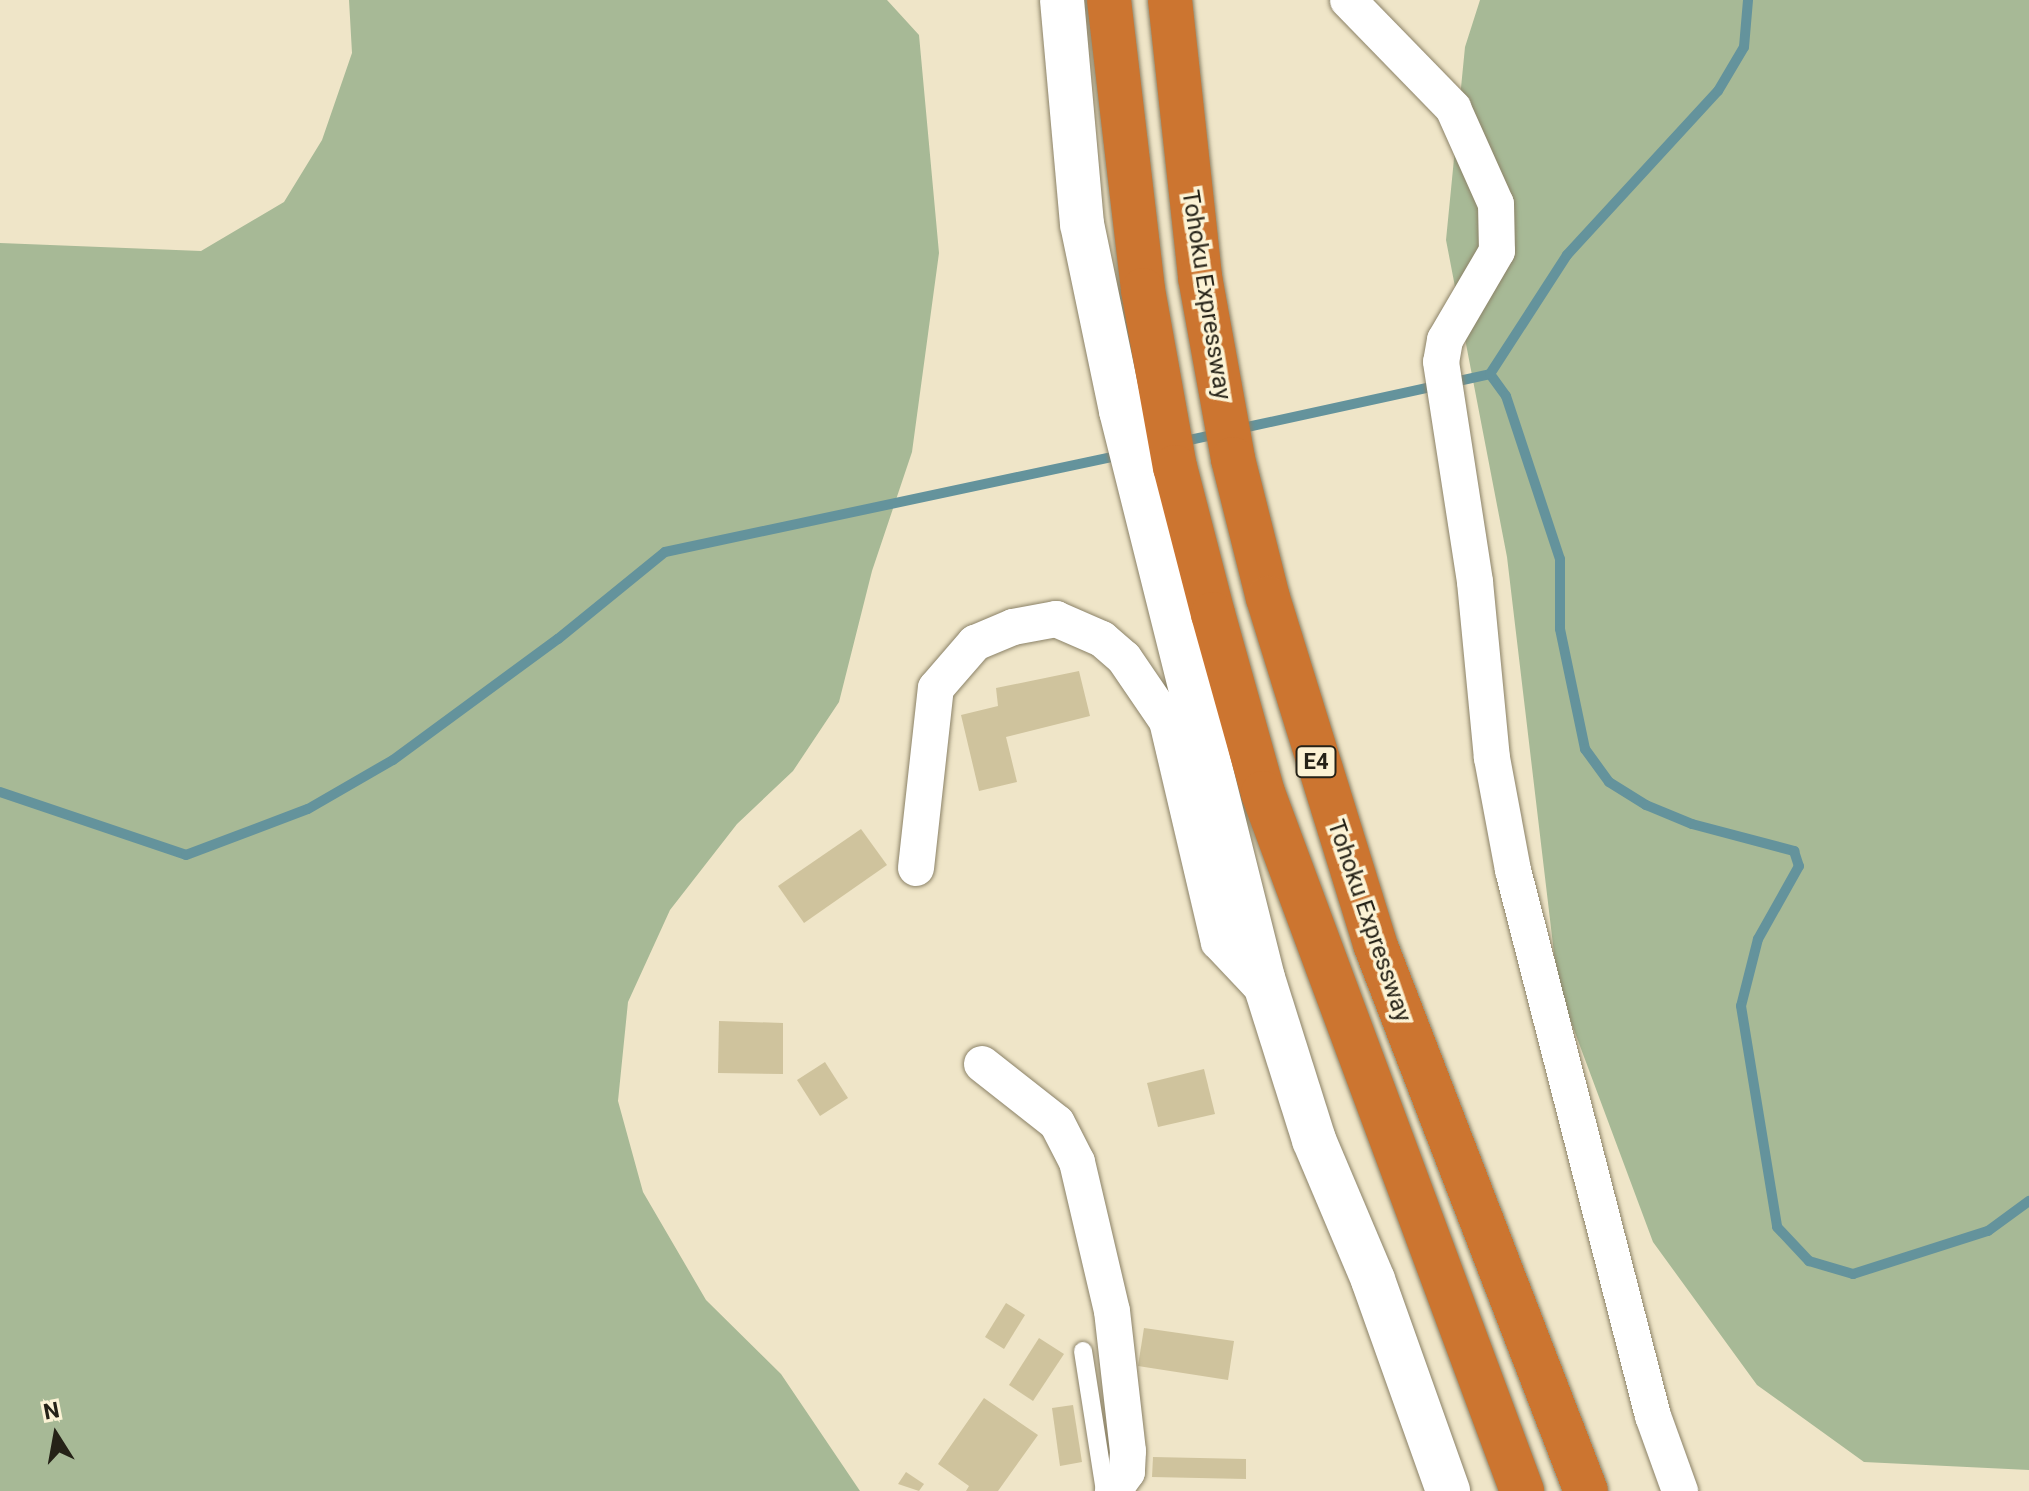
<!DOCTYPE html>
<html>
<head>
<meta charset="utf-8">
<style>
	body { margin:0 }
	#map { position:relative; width:2029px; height:1491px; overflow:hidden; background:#efe5c8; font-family:Roboto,sans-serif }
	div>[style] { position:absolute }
	.forest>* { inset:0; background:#a7b996 }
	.stream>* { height:10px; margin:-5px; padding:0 5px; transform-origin:5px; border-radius:5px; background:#64939c }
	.building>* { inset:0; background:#cfc39d }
	.roads { filter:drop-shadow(0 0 2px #8b8267) drop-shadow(0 0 2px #8b8267) }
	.service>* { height:18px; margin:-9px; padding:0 9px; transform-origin:9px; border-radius:9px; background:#fff }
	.minor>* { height:36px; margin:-18px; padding:0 18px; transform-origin:18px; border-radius:18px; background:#fff }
	.tertiary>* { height:44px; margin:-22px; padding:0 22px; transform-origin:22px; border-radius:22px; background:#fff }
	.motorway>* { height:44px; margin:-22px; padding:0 22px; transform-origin:22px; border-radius:22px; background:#cc7530 }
	span { translate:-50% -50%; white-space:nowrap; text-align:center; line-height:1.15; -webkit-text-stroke:7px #fcf3d5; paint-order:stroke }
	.shield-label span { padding:2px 6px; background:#fcf3d5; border:2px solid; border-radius:6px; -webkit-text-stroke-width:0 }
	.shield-label { font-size:22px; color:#252217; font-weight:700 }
	.street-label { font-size:24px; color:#252217 }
	.north { position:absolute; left:16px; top:1395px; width:80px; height:80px; -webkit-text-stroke:6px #fcf3d5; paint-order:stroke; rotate:349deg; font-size:22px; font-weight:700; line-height:32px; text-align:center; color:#252217 }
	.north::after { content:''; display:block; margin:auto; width:28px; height:36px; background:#252217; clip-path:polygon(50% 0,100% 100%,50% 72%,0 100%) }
</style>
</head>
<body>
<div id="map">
	<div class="forest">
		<div style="clip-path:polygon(349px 0,887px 0,919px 35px,939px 253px,912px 452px,872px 571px,839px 702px,793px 771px,737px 824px,670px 910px,628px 1002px,618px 1101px,643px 1192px,706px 1300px,781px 1374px,860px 1491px,0 1491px,0 243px,201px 251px,284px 202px,322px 140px,352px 53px)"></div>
		<div style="clip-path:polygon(1480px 0,2029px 0,2029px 1470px,1864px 1462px,1757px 1385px,1653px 1242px,1558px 987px,1507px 557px,1446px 240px,1465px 47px)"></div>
	</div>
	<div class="stream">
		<div style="left:1490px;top:374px;width:27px;rotate:54deg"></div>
		<div style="left:1506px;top:396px;width:172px;rotate:71.7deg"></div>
		<div style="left:1560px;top:559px;width:70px;rotate:90deg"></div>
		<div style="left:1560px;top:629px;width:123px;rotate:78.2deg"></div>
		<div style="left:1585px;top:749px;width:41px;rotate:54deg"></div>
		<div style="left:1609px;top:782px;width:44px;rotate:31.9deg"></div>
		<div style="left:1646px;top:805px;width:50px;rotate:22.4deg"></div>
		<div style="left:1692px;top:824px;width:106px;rotate:14.8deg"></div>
		<div style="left:1794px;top:851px;width:16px;rotate:72deg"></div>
		<div style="left:1799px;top:866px;width:84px;rotate:119.3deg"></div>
		<div style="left:1758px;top:939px;width:69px;rotate:104.2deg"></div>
		<div style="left:1741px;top:1006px;width:224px;rotate:80.7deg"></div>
		<div style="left:1777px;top:1227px;width:47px;rotate:46.7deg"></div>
		<div style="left:1809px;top:1261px;width:46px;rotate:16.5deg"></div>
		<div style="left:1853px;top:1274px;width:142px;rotate:-17.7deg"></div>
		<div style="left:1988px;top:1231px;width:51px;rotate:-36.2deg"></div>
		<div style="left:1238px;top:429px;width:258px;rotate:-12.3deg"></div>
		<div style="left:1490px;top:374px;width:142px;rotate:-57.1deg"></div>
		<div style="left:1567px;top:255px;width:223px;rotate:-47.4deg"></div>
		<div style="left:1718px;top:91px;width:51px;rotate:-59.4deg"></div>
		<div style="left:1744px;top:47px;width:47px;rotate:-85.1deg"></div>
		<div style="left:1180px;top:442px;width:40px;rotate:-12deg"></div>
		<div style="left:0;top:792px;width:196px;rotate:18.7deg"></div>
		<div style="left:186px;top:855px;width:130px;rotate:-20.7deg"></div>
		<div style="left:308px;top:809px;width:98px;rotate:-30deg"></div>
		<div style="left:393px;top:760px;width:205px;rotate:-36.3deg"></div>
		<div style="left:558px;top:639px;width:138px;rotate:-39.1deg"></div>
		<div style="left:665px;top:552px;width:466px;rotate:-12deg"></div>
	</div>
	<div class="building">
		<div style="clip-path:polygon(1079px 671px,1090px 716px,1006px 737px,1017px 782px,979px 791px,961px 715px,998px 706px,996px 688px)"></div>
		<div style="clip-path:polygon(861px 829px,887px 865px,804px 923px,778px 886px)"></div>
		<div style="clip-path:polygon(719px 1021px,783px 1023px,783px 1074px,718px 1073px)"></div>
		<div style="clip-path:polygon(825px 1062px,848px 1098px,820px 1116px,797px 1080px)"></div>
		<div style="clip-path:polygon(1204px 1069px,1215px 1114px,1158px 1127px,1147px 1083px)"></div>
		<div style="clip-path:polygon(1006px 1303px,1025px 1315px,1004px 1349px,985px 1337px)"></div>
		<div style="clip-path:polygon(1144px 1328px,1234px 1341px,1228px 1380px,1138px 1366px)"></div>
		<div style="clip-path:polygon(1039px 1338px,1064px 1354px,1033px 1401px,1009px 1385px)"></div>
		<div style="clip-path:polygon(984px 1398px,1038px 1435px,998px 1491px,966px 1491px,969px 1486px,938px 1464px)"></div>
		<div style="clip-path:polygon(1073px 1405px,1082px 1462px,1060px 1466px,1052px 1408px)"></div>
		<div style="clip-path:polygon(1153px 1457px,1246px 1459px,1246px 1479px,1152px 1477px)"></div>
		<div style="clip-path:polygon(906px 1472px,924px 1484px,919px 1491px,898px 1484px)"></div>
	</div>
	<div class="roads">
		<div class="service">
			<div style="left:1083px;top:1351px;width:142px;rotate:81.1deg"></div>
		</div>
		<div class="minor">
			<div style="left:1348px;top:0;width:151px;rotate:45.8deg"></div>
			<div style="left:1453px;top:108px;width:105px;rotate:65.9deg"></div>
			<div style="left:1496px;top:204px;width:47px;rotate:88.8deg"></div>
			<div style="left:1497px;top:251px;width:103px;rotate:120.3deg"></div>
			<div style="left:1445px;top:340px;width:22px;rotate:100deg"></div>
			<div style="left:1441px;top:362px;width:223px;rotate:81.2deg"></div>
			<div style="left:1475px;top:582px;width:177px;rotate:84.5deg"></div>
			<div style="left:1492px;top:758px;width:114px;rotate:79.4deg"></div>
			<div style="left:1513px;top:870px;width:564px;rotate:75.62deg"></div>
			<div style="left:1653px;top:1416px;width:80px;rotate:70.2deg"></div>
			<div style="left:916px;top:868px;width:181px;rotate:-83.7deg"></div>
			<div style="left:936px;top:688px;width:60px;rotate:-49.1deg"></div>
			<div style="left:975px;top:643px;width:41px;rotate:-22.8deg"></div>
			<div style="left:1013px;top:627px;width:44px;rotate:-10.5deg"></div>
			<div style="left:1056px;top:619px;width:50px;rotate:23.5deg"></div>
			<div style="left:1102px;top:639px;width:29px;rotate:41deg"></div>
			<div style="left:1124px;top:658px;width:76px;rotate:55.7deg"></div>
			<div style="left:1167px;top:721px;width:227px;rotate:76.8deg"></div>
			<div style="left:1219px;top:942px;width:71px;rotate:46.7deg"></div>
			<div style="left:982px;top:1064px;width:95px;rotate:38.2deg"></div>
			<div style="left:1057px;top:1123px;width:44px;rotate:62.9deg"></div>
			<div style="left:1077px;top:1162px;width:153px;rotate:76.8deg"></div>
			<div style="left:1112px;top:1311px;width:141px;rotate:83.5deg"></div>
			<div style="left:1128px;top:1451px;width:21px;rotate:93deg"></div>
			<div style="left:1127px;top:1472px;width:24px;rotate:126deg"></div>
		</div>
		<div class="tertiary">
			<div style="left:1062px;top:0;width:225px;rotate:84.9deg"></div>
			<div style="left:1082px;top:224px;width:191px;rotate:78.2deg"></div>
			<div style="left:1121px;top:411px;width:585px;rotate:75.94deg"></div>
			<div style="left:1263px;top:978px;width:170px;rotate:72.5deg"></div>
			<div style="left:1314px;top:1140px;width:152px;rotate:67.1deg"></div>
			<div style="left:1373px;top:1280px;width:224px;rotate:70.4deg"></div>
		</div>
		<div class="motorway">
			<div style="left:1109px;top:0;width:292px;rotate:83.3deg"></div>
			<div style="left:1143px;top:290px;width:180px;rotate:79.8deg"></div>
			<div style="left:1175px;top:467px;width:152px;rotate:75.5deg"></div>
			<div style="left:1213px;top:614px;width:186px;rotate:74.4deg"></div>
			<div style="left:1263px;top:793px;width:745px;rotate:69.64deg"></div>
			<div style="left:1170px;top:0;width:279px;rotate:83.8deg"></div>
			<div style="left:1200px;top:277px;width:185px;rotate:79.7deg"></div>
			<div style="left:1233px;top:459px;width:143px;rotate:75.9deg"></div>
			<div style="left:1268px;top:598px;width:362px;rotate:72.8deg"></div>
			<div style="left:1375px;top:944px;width:586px;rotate:68.91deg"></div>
		</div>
	</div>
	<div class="shield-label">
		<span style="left:1316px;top:762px">E4</span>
	</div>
	<div class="street-label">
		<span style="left:1206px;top:295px;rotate:81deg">Tohoku Expressway</span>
		<span style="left:1369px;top:921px;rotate:71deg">Tohoku Expressway</span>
	</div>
	<div class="north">N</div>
</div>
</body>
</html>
